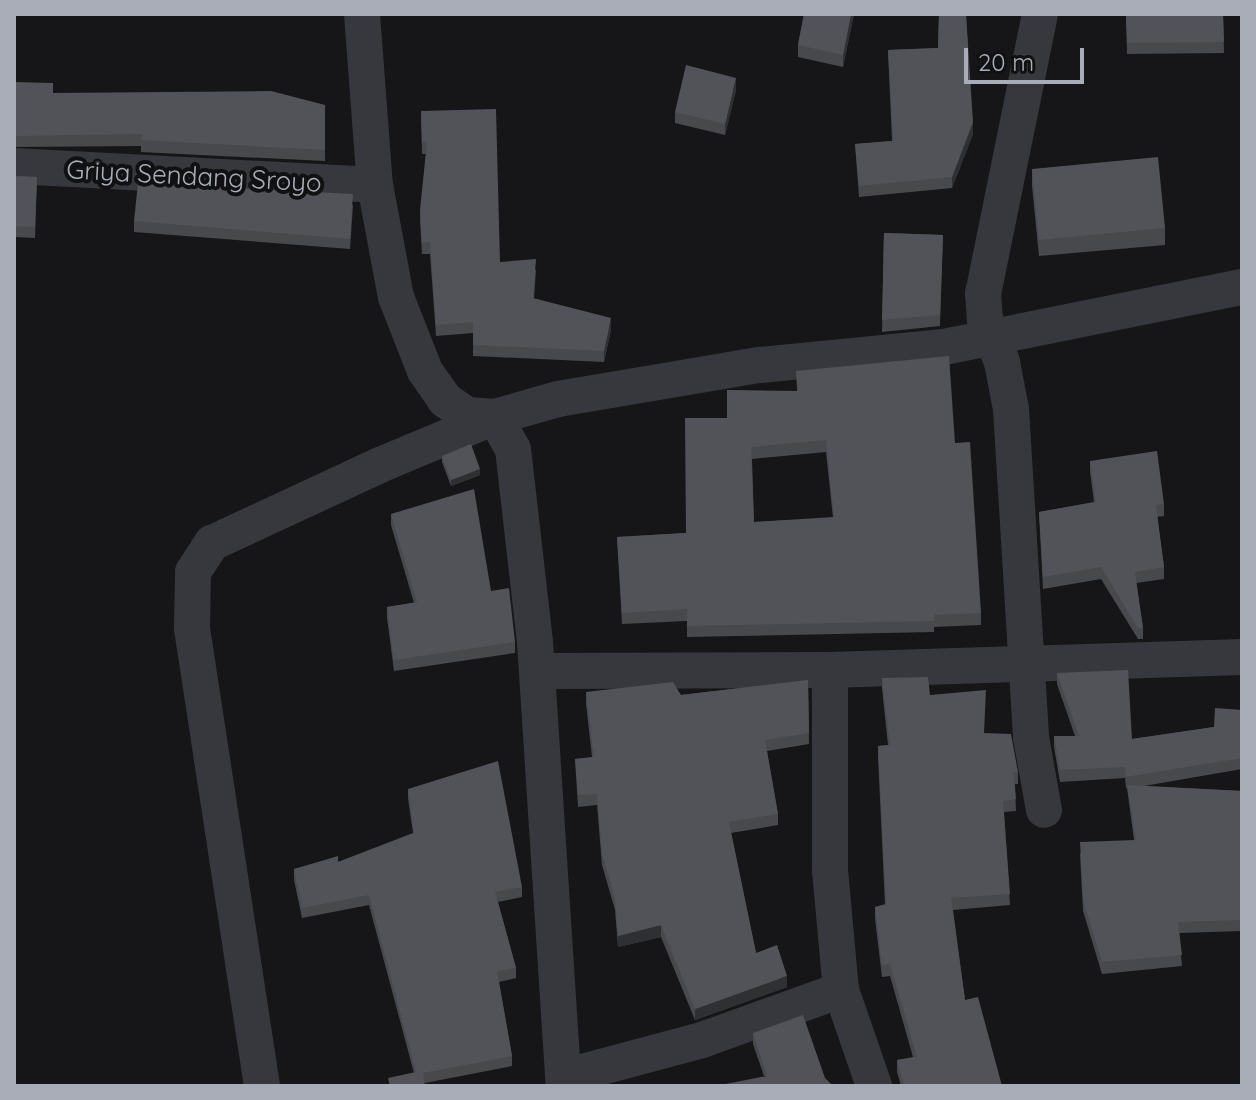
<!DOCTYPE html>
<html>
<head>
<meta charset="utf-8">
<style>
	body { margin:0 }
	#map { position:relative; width:1256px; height:1100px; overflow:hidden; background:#161618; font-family:Quicksand,sans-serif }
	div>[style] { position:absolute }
	.street>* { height:36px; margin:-18px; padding:0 18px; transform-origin:18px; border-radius:18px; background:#37383d }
	.wall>* { inset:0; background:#47494d }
	.shaded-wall>* { inset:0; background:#2f3033 }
	.building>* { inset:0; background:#525359 }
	span { translate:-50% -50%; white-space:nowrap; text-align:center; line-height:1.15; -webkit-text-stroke:8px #111113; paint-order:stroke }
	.street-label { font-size:26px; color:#a8adb8 }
	.frame { position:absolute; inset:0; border:16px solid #a8adb8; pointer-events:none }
	.scale { position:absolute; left:964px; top:48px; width:120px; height:36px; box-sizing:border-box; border:4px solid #a8adb8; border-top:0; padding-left:10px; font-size:24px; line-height:28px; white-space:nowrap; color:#a8adb8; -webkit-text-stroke:6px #111113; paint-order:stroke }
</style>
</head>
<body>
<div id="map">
	<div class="street">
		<div style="left:362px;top:14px;width:171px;rotate:85.7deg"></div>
		<div style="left:375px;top:185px;width:114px;rotate:79.4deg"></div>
		<div style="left:396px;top:297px;width:79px;rotate:68.6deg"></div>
		<div style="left:425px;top:371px;width:35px;rotate:55deg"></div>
		<div style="left:445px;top:400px;width:27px;rotate:34deg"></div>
		<div style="left:467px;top:415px;width:28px;rotate:4deg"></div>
		<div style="left:495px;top:417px;width:37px;rotate:61deg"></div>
		<div style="left:513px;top:449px;width:194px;rotate:83.5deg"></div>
		<div style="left:535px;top:642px;width:445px;rotate:86.3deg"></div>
		<div style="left:1040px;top:14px;width:285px;rotate:101.5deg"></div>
		<div style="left:983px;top:293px;width:26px;rotate:86deg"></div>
		<div style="left:985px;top:319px;width:46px;rotate:68.4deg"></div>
		<div style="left:1002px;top:362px;width:48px;rotate:79.2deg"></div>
		<div style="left:1011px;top:409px;width:329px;rotate:86.5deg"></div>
		<div style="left:1031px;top:737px;width:74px;rotate:79.9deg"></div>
		<div style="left:14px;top:166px;width:361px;rotate:3deg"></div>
		<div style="left:830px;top:670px;width:200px;rotate:90deg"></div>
		<div style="left:830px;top:870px;width:121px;rotate:84.8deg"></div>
		<div style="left:841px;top:990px;width:102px;rotate:71deg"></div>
		<div style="left:537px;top:671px;width:293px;rotate:-0.2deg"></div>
		<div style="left:830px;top:670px;width:412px;rotate:-1.8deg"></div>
		<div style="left:564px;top:1077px;width:143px;rotate:-15deg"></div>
		<div style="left:702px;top:1040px;width:148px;rotate:-19.8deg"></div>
		<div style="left:262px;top:1086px;width:462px;rotate:-98.7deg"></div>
		<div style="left:192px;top:629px;width:57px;rotate:-89deg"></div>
		<div style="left:193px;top:572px;width:35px;rotate:-57deg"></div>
		<div style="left:212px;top:543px;width:185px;rotate:-24.9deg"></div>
		<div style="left:380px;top:465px;width:125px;rotate:-22.7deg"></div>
		<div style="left:495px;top:417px;width:66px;rotate:-15.9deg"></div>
		<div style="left:558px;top:399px;width:205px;rotate:-9.6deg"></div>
		<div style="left:760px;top:365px;width:185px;rotate:-5.6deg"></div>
		<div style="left:944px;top:347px;width:304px;rotate:-11.4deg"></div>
	</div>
	<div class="wall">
		<div style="clip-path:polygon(804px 14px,854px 14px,843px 67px,798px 57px,798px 45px)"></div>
		<div style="clip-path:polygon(939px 14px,988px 14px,966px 16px,973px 134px,952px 188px,859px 197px,855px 144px,892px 141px,888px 50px,938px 48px)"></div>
		<div style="clip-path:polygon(1126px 14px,1223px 14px,1224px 53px,1127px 54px)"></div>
		<div style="clip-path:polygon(14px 82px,53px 93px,325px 105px,325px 161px,141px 152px,141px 146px,14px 147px)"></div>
		<div style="clip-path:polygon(736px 90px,725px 135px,675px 123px,675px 112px)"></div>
		<div style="clip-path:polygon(421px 111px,500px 262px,536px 270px,534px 299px,611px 330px,604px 362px,473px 356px,473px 333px,436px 336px,430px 254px,422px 254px,420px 221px,426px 154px,422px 154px)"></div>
		<div style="clip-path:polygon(1032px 169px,1165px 228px,1165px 245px,1039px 256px,1032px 186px)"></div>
		<div style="clip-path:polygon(14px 176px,37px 177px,35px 238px,14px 237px)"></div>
		<div style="clip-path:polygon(353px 205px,350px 249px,134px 232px,134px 221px)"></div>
		<div style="clip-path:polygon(884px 233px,943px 235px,940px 326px,882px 332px)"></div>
		<div style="clip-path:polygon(evenodd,796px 371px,955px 443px,981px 613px,981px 625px,934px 627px,934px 632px,687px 637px,687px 621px,622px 624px,617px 537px,686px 533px,727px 418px,797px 391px,796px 371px,826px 452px,833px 518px,754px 522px,752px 459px,826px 452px)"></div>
		<div style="clip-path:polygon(442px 456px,480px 475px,451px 486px,442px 462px)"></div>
		<div style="clip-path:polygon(1090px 461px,1164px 504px,1164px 516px,1157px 517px,1164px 567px,1164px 579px,1136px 583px,1143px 628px,1143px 639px,1138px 639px,1101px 579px,1043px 589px,1039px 512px,1094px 502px,1090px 472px)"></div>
		<div style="clip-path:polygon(391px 514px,491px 591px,515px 642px,515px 653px,394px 671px,387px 618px,387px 607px,414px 603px,391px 525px)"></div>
		<div style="clip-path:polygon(1057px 673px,1132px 739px,1214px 727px,1242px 710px,1242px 769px,1144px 786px,1242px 791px,1242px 931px,1179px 933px,1182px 966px,1102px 974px,1083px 911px,1080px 854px,1134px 840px,1127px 788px,1126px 788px,1125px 778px,1060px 782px,1054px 747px,1054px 736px,1075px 736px,1057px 684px)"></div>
		<div style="clip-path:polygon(882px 678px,930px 695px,984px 733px,1018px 772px,1018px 784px,1015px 784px,1016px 811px,1004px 812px,1010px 905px,953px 910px,965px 1000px,1002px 1086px,901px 1086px,897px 1072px,897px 1060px,913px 1057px,890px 976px,882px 977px,875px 919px,875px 907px,885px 905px,878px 757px,878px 746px,888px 745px,882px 689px)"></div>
		<div style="clip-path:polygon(808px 680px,809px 744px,767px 751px,778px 814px,778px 825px,731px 833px,756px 953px,787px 987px,695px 1020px,661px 937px,618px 947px,615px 910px,602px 865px,597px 805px,578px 807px,575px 759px,592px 757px,586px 704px,586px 692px,681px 695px)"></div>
		<div style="clip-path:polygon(408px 789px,522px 887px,522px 897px,498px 902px,516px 968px,516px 978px,499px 982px,512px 1056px,512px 1066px,425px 1083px,414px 1073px,369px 905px,302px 918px,294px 880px,294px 869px,338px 862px,413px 833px,408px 799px)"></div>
		<div style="clip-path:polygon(753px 1033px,825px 1078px,764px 1076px,753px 1044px)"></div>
	</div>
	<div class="shaded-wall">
		<div style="clip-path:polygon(851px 14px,854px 14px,843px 67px,843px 55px)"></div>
		<div style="clip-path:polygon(736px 78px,736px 90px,725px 135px,725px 124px)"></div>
		<div style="clip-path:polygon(973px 122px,973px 134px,952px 188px,952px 177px)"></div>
		<div style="clip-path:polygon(611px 318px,611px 330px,604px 362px,604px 351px)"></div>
		<div style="clip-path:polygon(480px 469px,480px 475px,451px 486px,451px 480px)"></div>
		<div style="clip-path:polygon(661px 925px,661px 937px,618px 947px,618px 936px)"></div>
		<div style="clip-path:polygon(787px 976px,787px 987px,695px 1020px,695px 1009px)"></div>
	</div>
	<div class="building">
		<div style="clip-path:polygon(804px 14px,851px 14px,843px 55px,798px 45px)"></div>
		<div style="clip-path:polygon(939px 14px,966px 14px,973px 122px,952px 177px,859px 186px,855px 144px,893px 141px,888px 50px,938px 48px)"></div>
		<div style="clip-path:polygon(1126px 14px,1223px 14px,1224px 42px,1127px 43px)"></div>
		<div style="clip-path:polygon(686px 65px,736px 78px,725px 124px,675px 112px)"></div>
		<div style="clip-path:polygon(14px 82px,53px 83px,53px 93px,271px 91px,325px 105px,325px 150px,141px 140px,142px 134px,14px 136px)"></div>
		<div style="clip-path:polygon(496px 109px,500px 262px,536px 259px,533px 298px,611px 318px,604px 351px,473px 345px,473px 322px,436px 325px,430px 242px,422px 243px,420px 210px,427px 142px,422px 142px,421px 111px)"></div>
		<div style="clip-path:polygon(1158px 157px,1165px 228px,1039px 240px,1032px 169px)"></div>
		<div style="clip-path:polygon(14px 176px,37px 177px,35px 227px,14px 226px)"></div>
		<div style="clip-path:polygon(138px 183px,353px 194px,350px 239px,134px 221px)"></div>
		<div style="clip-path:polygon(884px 233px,943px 235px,940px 315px,882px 320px)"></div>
		<div style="clip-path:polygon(evenodd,949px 356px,955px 443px,970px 442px,981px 613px,934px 615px,934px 621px,687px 626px,687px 609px,622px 613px,617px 537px,686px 533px,685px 418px,727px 418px,727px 390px,798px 391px,796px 371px,949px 356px,826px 440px,834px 517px,754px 522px,751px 447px,826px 440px)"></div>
		<div style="clip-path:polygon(471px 444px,480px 469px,451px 480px,442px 456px)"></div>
		<div style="clip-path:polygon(1157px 451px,1164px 504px,1156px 505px,1164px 567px,1135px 572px,1143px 628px,1138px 628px,1101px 567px,1043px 577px,1039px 512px,1096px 502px,1090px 461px)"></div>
		<div style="clip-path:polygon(474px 489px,491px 591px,509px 588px,515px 642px,394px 660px,387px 607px,417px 602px,391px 514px)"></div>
		<div style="clip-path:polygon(1128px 670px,1132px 739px,1214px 727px,1215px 708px,1242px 710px,1242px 758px,1126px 777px,1125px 767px,1060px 770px,1054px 736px,1079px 736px,1057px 673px)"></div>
		<div style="clip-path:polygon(928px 677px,930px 695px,986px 690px,984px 733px,1011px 734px,1018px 772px,1013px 772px,1016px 799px,1003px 801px,1010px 894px,951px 898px,965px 1000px,978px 997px,1002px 1086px,904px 1086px,897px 1060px,917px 1057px,890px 964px,882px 965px,875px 907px,886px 904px,878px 746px,890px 745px,882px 678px)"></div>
		<div style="clip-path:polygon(808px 680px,809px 733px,765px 740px,778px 814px,729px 822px,756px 953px,777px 945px,787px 976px,695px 1009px,661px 925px,618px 936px,615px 898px,602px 854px,597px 794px,578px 795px,575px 759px,594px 757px,586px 692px,673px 682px,681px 695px)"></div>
		<div style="clip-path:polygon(498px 761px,522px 887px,495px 892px,516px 968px,497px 971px,512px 1056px,423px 1073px,425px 1086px,390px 1086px,388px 1078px,416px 1072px,369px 895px,302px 908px,294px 869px,338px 856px,338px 862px,414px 833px,408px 789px)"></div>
		<div style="clip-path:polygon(1127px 785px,1242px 791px,1242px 920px,1178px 922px,1182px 955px,1102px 962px,1083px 900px,1080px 842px,1136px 840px)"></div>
		<div style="clip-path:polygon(803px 1015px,825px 1078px,833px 1086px,715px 1086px,767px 1076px,753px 1033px)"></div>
	</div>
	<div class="street-label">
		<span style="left:194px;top:176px;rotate:3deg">Griya Sendang Sroyo</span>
	</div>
	<div class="frame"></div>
	<div class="scale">20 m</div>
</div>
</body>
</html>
